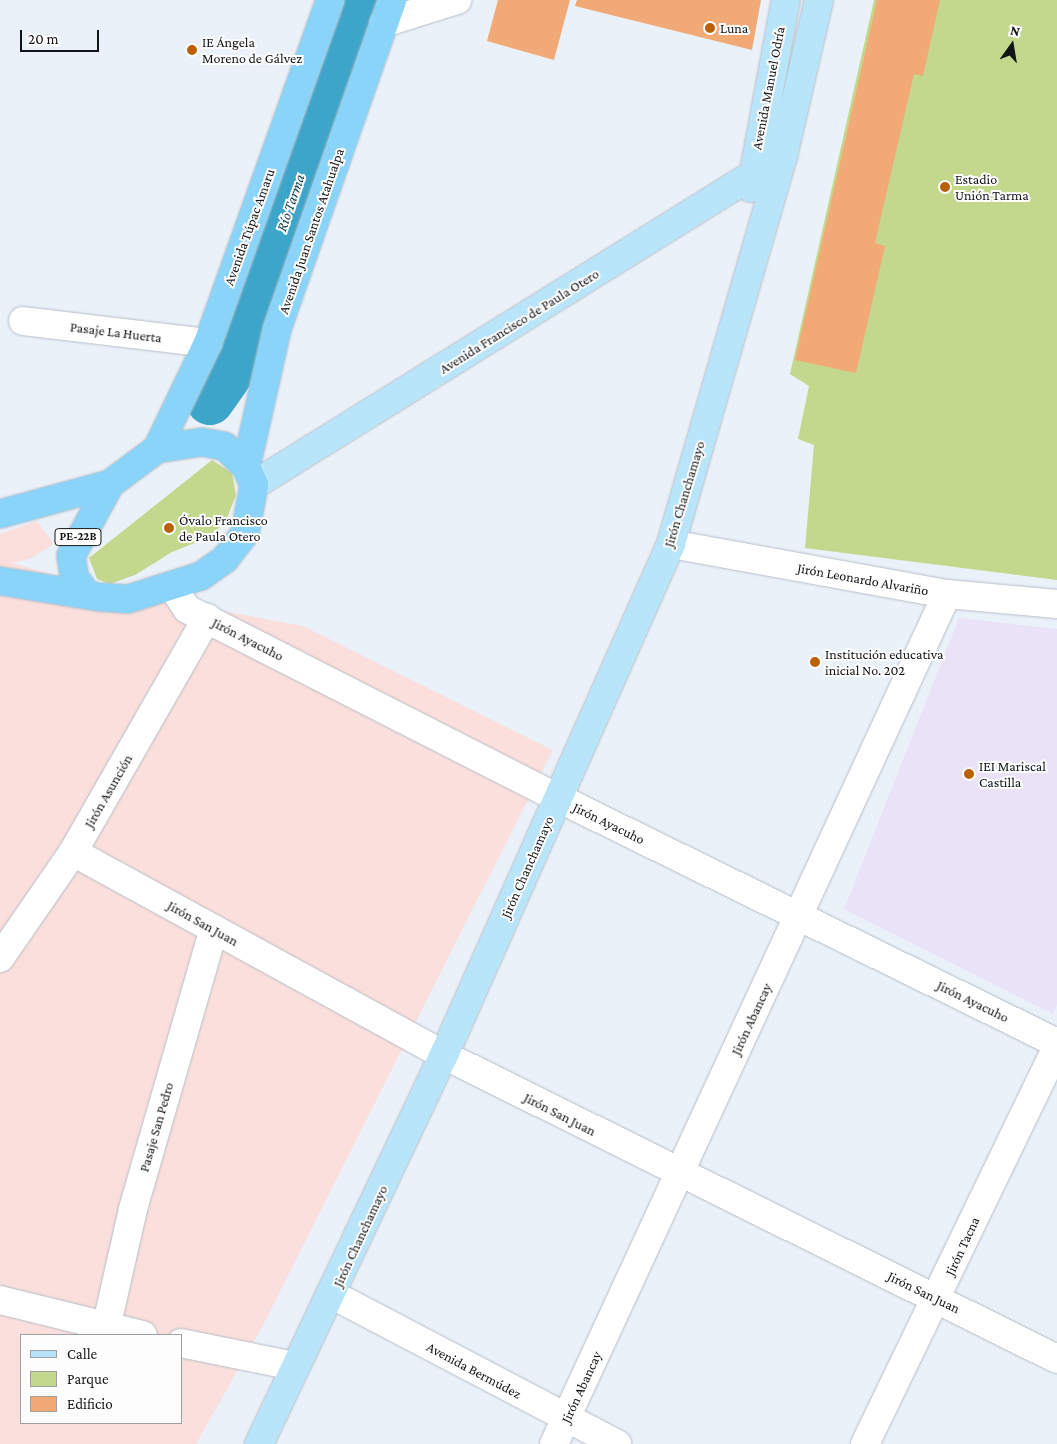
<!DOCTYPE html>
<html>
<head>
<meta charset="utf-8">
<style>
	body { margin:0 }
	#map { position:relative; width:1057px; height:1444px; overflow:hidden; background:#eaf1f9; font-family:"Crimson Pro",serif }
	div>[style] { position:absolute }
	.commercial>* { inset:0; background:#fadfdc }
	.education>* { inset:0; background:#eae2f7 }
	.green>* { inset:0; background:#c3d78d }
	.river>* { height:48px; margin:-24px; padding:0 24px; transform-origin:24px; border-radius:24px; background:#3da5ca }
	.building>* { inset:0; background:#f1aa75 }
	.roads { filter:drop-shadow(0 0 1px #b7bec6) drop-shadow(0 0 1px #b7bec6) }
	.minor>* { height:28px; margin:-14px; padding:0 14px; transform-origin:14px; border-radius:14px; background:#fff }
	.major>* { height:28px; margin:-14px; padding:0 14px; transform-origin:14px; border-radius:14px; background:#b9e5fb }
	.highway>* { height:28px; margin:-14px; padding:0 14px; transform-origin:14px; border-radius:14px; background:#8ad4f9 }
	.dots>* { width:14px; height:14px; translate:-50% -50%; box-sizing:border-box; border:2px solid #fdfdfd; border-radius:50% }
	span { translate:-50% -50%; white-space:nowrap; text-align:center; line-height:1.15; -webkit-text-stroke:4px #fdfdfd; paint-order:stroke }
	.shield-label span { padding:1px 4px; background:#fdfdfd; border:1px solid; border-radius:4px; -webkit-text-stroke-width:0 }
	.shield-label { font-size:12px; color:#121517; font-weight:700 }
	.poi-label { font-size:14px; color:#121517 }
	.left { translate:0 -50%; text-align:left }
	.street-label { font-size:14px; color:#121517 }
	.water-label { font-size:15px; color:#0c3a4a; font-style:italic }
	.legend { position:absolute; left:20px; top:1334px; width:162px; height:90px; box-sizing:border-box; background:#fdfdfd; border:1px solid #9fa0a1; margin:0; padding:6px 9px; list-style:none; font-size:15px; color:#121517 }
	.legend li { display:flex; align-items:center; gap:10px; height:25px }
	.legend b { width:25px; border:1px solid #9fa0a1 }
	.north { position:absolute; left:987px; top:20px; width:50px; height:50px; -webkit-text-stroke:4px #fdfdfd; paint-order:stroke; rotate:13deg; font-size:14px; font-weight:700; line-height:20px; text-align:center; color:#121517 }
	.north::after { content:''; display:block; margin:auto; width:18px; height:22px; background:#121517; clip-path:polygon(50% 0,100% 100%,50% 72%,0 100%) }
	.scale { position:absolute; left:20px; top:30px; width:79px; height:22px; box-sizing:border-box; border:2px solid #121517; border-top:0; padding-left:6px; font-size:15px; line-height:18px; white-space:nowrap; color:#121517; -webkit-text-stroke:4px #fdfdfd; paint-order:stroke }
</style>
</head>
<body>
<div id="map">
	<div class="commercial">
		<div style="clip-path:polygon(evenodd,37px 521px,54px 544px,30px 559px,12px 563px,101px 588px,303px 626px,553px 750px,263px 1325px,196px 1444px,0 1444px,0 534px,37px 521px,21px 1335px,181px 1335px,181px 1423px,21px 1423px,21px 1335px)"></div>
	</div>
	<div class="education">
		<div style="clip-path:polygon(959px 618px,1057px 629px,1057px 1004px,1053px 1014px,844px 909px)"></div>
	</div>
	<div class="green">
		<div style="clip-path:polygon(874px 0,1057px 0,1057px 580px,805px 548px,814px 445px,798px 439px,809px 386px,790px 374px)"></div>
		<div style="clip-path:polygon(212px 460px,232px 473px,236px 495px,225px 523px,207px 538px,172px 552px,135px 575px,110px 584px,97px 579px,89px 558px)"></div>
	</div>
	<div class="river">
		<div style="left:210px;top:401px;width:38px;rotate:-55deg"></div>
		<div style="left:232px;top:370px;width:393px;rotate:-70.5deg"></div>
	</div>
	<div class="building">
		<div style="clip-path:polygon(498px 0,570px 0,554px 60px,487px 41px)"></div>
		<div style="clip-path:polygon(577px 0,761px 0,752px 50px,575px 6px)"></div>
		<div style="clip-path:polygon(877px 0,940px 0,923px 76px,914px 74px,875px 243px,885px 246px,856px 373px,795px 360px)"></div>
	</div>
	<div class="roads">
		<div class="minor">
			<div style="left:384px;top:23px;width:77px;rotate:-17.5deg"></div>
			<div style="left:23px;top:321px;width:186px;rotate:6.8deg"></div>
			<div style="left:671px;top:544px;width:280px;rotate:10.3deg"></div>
			<div style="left:947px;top:594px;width:110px;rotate:5.2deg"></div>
			<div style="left:173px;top:588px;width:25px;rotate:56deg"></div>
			<div style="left:187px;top:609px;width:416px;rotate:27deg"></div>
			<div style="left:558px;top:798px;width:556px;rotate:26.15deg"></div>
			<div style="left:73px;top:852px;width:423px;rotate:28.7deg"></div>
			<div style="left:444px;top:1055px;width:684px;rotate:26.38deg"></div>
			<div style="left:0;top:958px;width:129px;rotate:-55.4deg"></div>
			<div style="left:73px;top:852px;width:270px;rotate:-60.2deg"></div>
			<div style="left:333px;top:1295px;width:321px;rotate:27.7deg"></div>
			<div style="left:0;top:1300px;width:147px;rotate:13.8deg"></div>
			<div style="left:106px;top:1328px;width:122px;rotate:-77.2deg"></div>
			<div style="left:133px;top:1209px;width:291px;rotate:-73.9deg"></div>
			<div style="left:181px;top:1343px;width:115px;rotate:11.5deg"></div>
			<div style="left:554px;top:1444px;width:936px;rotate:-65.19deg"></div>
			<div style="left:865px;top:1444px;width:442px;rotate:-64.2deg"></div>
		</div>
		<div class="major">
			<div style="left:751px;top:188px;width:191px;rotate:-79.5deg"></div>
			<div style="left:254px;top:485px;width:623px;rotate:-31.88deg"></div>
			<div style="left:259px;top:1444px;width:431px;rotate:-64.6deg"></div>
			<div style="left:444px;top:1055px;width:559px;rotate:-66.05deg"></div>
			<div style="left:671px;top:544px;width:404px;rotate:-73.9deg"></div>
			<div style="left:783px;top:156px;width:160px;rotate:-77deg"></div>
		</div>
		<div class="highway">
			<div style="left:157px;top:449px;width:118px;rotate:-64.3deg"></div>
			<div style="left:208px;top:343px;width:364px;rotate:-70.4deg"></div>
			<div style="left:246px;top:467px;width:141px;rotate:-77.3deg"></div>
			<div style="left:277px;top:329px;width:349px;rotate:-70.7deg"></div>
			<div style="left:0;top:514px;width:114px;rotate:-15.3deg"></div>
			<div style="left:0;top:581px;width:100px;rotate:9.2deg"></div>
			<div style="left:99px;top:597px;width:29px;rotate:4deg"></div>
			<div style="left:128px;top:599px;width:77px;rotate:-17.5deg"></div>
			<div style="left:201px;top:576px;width:29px;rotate:-35deg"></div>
			<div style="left:225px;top:559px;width:33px;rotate:-52deg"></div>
			<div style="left:245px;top:533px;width:49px;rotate:-79.4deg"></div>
			<div style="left:254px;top:485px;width:20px;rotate:-114deg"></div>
			<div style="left:246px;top:467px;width:30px;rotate:-136deg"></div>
			<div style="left:224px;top:446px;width:22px;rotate:-170deg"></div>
			<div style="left:202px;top:442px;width:46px;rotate:171.2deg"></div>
			<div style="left:157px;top:449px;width:59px;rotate:143.3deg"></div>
			<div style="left:110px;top:484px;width:82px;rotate:118.4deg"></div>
			<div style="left:71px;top:556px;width:20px;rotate:81deg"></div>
			<div style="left:74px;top:576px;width:22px;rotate:56deg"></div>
		</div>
	</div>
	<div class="dots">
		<div style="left:710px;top:28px;background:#bb6103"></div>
		<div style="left:192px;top:50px;background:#bb6103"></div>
		<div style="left:945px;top:187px;background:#bb6103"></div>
		<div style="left:169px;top:528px;background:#bb6103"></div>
		<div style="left:815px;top:662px;background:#bb6103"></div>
		<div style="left:969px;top:774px;background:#bb6103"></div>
	</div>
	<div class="shield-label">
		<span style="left:78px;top:537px">PE-22B</span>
	</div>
	<div class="poi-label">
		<span class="left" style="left:720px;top:28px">Luna</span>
		<span class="left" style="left:202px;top:50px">IE Ángela<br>Moreno de Gálvez</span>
		<span class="left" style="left:955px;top:187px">Estadio<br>Unión Tarma</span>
		<span class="left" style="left:179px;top:528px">Óvalo Francisco<br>de Paula Otero</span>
		<span class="left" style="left:825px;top:662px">Institución educativa<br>inicial No. 202</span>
		<span class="left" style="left:979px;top:774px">IEI Mariscal<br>Castilla</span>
	</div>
	<div class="street-label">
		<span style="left:768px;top:88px;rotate:-79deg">Avenida Manuel Odría</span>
		<span style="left:249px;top:227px;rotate:-70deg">Avenida Túpac Amaru</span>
		<span style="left:311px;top:231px;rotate:-71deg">Avenida Juan Santos Atahualpa</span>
		<span style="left:519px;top:321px;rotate:-32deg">Avenida Francisco de Paula Otero</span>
		<span style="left:116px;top:332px;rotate:7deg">Pasaje La Huerta</span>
		<span style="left:684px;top:494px;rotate:-73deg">Jirón Chanchamayo</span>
		<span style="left:863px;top:579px;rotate:10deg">Jirón Leonardo Alvariño</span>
		<span style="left:248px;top:639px;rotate:27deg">Jirón Ayacuho</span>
		<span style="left:108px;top:791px;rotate:-60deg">Jirón Asunción</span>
		<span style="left:609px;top:823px;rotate:26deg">Jirón Ayacuho</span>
		<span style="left:527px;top:867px;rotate:-66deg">Jirón Chanchamayo</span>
		<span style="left:203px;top:923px;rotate:29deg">Jirón San Juan</span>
		<span style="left:973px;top:1001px;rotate:26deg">Jirón Ayacuho</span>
		<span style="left:751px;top:1019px;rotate:-65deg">Jirón Abancay</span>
		<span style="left:560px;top:1114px;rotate:27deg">Jirón San Juan</span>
		<span style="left:156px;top:1127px;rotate:-74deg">Pasaje San Pedro</span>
		<span style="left:360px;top:1236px;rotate:-65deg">Jirón Chanchamayo</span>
		<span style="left:962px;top:1246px;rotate:-65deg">Jirón Tacna</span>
		<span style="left:924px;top:1292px;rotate:26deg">Jirón San Juan</span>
		<span style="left:474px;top:1370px;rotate:28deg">Avenida Bermúdez</span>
		<span style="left:581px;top:1387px;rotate:-65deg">Jirón Abancay</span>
	</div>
	<div class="water-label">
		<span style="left:291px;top:203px;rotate:-71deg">Río Tarma</span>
	</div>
	<ul class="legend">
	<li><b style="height:6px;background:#b9e5fb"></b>Calle</li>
	<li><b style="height:14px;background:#c3d78d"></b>Parque</li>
	<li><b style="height:14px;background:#f1aa75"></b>Edificio</li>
	</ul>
	<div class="north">N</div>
	<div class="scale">20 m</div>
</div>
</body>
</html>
